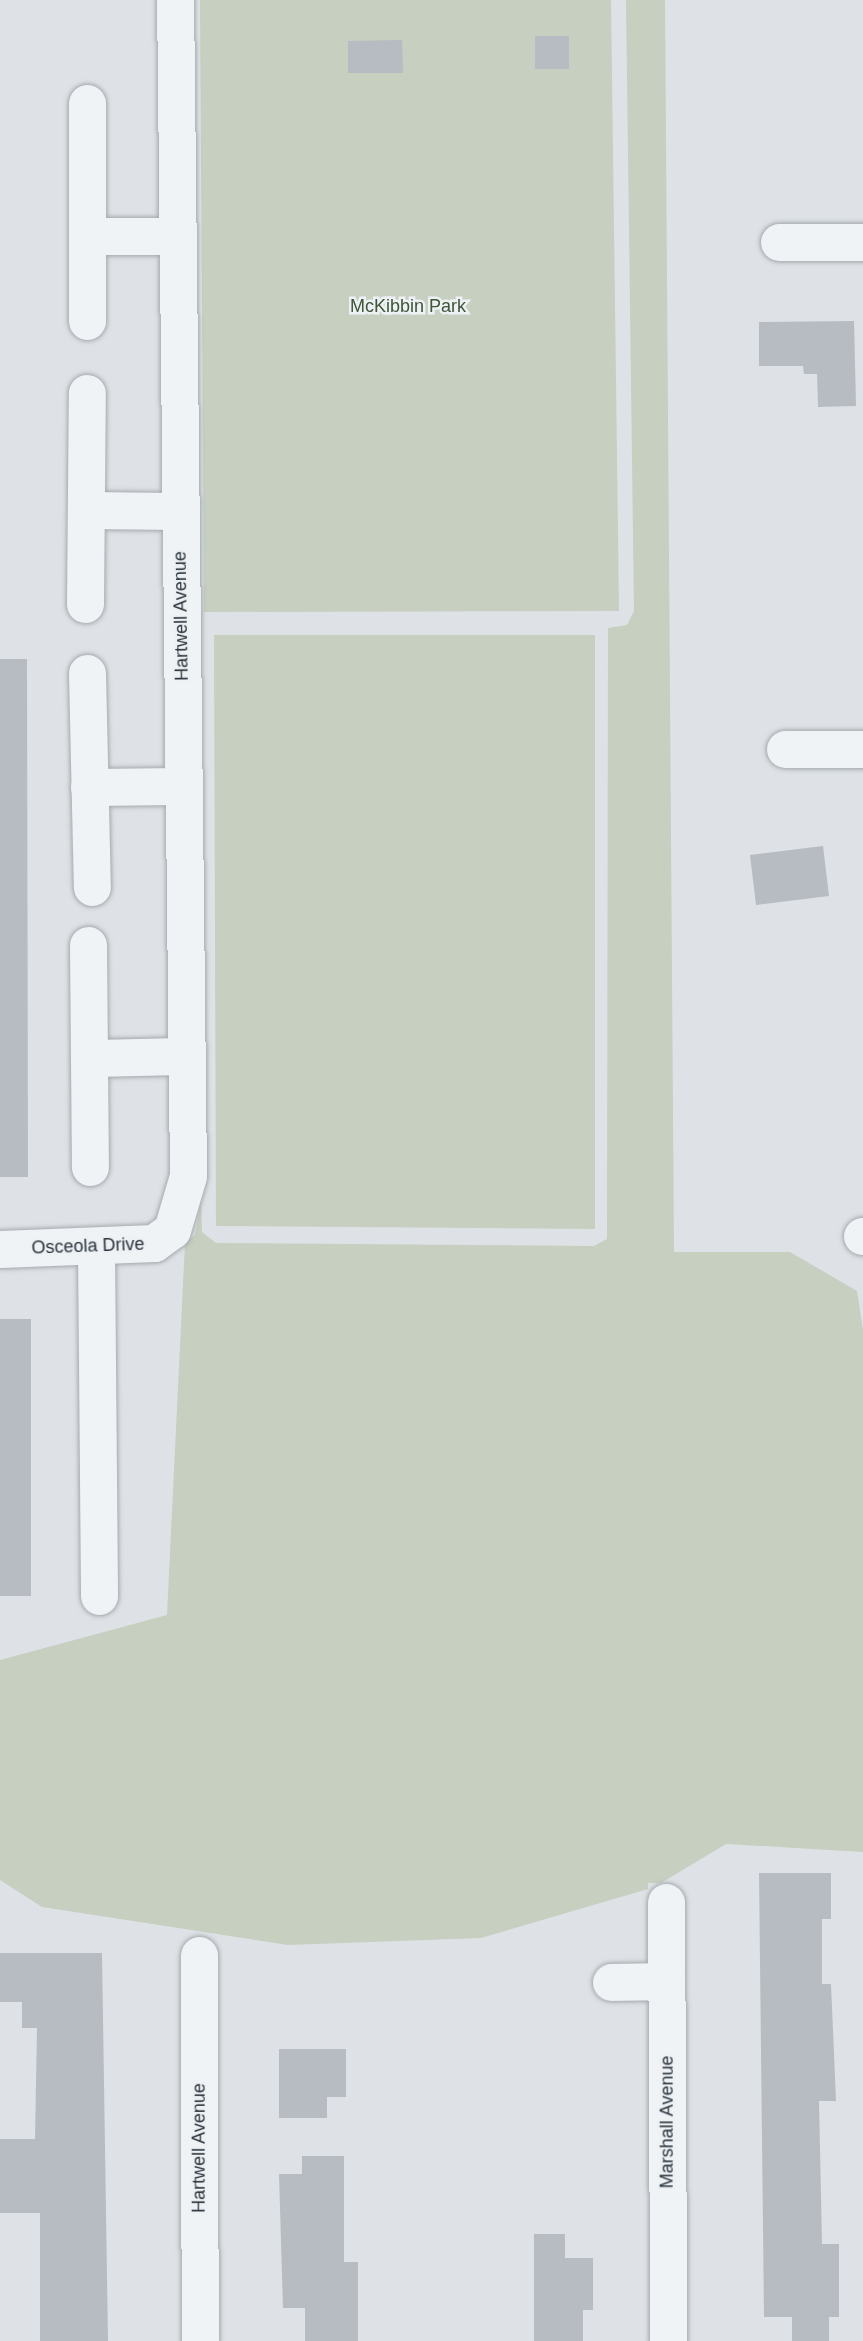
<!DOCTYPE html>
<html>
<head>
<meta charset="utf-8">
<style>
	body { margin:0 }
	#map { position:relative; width:863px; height:2341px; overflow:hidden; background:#dee2e6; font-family:Arial,sans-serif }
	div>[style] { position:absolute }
	.green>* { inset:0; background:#c6cfc0 }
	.building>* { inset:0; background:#b6bcc2 }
	.roads { filter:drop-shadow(0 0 2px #a4aaaf) drop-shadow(0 0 2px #a4aaaf) }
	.minor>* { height:37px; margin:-18.5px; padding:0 18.5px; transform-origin:18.5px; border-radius:18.5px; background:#f0f3f5 }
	span { translate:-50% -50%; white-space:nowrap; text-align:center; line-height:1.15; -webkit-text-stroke:5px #edf1f4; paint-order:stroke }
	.park-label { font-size:18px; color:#405638 }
	.street-label { font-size:18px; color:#29323b }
</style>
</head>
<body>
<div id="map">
	<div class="green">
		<div style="clip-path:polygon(200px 0,611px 0,619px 611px,204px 612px)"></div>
		<div style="clip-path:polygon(626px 0,665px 0,674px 1252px,790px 1252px,857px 1291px,863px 1330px,863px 1852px,726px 1844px,661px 1883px,648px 1883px,648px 1889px,481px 1938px,288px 1945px,42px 1907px,0 1880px,0 1660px,167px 1615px,185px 1243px,195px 1235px,201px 1201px,202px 1232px,216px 1243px,594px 1246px,607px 1239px,608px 628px,627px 625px,634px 611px)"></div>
		<div style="clip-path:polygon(214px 635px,595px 635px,595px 1229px,216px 1226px)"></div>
	</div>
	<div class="building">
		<div style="clip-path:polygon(535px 36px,569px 36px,569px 69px,535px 69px)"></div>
		<div style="clip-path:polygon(402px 40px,403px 73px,348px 73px,348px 41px)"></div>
		<div style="clip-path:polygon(854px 321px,856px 406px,818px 407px,817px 374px,804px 374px,803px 366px,759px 366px,759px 322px)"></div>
		<div style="clip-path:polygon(0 659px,27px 659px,28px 1177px,0 1177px)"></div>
		<div style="clip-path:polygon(823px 846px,829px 896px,756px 905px,750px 855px)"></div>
		<div style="clip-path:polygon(0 1319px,31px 1319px,31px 1596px,0 1596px)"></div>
		<div style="clip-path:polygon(759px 1873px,831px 1873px,831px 1919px,822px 1919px,822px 1984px,831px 1984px,836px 2101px,819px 2101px,822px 2244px,839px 2244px,839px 2317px,829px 2317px,829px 2341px,792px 2341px,792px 2317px,764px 2317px)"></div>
		<div style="clip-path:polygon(0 1953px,102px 1953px,108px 2341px,40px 2341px,40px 2213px,0 2213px,0 2139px,35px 2139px,37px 2028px,22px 2028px,22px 2002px,0 2002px)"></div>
		<div style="clip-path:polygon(279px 2049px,346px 2049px,346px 2097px,327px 2097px,327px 2118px,279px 2118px)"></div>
		<div style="clip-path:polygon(302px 2156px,344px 2156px,344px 2262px,358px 2262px,358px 2341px,305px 2341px,305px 2308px,283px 2308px,279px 2174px,302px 2174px)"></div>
		<div style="clip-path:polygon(534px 2234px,565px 2234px,565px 2258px,593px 2258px,593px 2310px,583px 2310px,583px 2341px,534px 2341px)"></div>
	</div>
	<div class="roads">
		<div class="minor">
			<div style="left:87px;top:103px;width:218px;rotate:90deg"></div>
			<div style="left:87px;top:236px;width:90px"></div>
			<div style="left:779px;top:242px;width:84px"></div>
			<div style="left:86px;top:510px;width:94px;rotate:0.6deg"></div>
			<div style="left:85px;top:604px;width:211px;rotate:-89.5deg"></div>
			<div style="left:87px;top:673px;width:214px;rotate:88.7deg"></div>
			<div style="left:785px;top:749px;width:78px"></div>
			<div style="left:89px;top:787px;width:94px;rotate:-0.6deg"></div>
			<div style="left:88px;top:945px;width:222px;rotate:89.5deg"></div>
			<div style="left:89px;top:1058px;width:97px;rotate:-1.2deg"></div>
			<div style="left:862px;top:1236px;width:1px"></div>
			<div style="left:96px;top:1248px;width:348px;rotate:89.5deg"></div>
			<div style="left:0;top:1249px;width:154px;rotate:-2.2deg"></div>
			<div style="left:154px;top:1243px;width:22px;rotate:-36deg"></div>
			<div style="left:172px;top:1230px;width:56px;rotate:-73.5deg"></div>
			<div style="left:188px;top:1176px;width:1176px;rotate:-90.63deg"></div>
			<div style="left:666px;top:1902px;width:439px;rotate:89.7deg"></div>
			<div style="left:199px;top:1955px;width:386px;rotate:89.9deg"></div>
			<div style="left:611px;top:1982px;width:55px;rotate:-1deg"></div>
		</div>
	</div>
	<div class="park-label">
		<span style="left:408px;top:306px">McKibbin Park</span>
	</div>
	<div class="street-label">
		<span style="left:181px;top:616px;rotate:-91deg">Hartwell Avenue</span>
		<span style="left:88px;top:1246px;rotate:-2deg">Osceola Drive</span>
		<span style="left:667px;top:2122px;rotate:-90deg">Marshall Avenue</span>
		<span style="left:199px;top:2148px;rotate:-90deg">Hartwell Avenue</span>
	</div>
</div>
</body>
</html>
